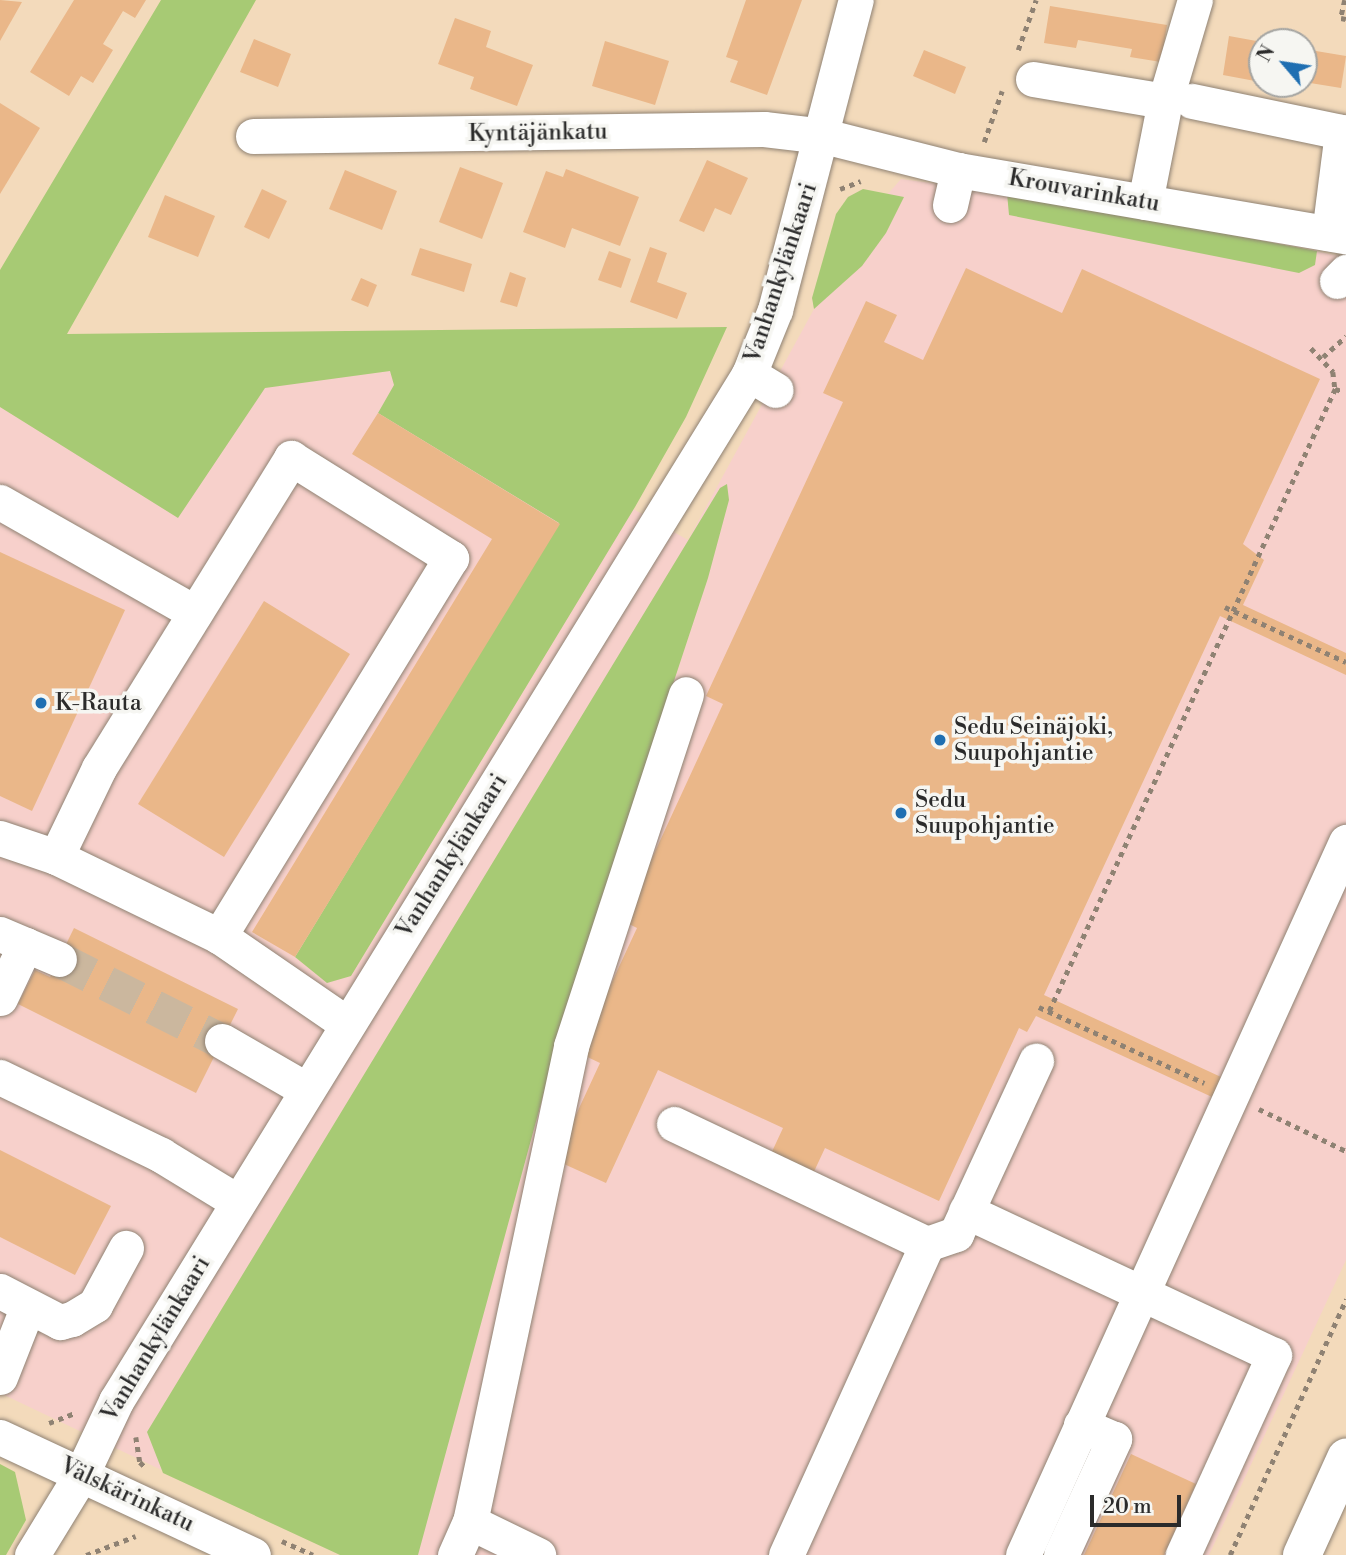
<!DOCTYPE html>
<html>
<head>
<meta charset="utf-8">
<style>
	body { margin:0 }
	#map { position:relative; width:1346px; height:1555px; overflow:hidden; background:#f3dabb; font-family:"Libre Bodoni",serif }
	div>[style] { position:absolute }
	.built>* { inset:0; background:#f7d0cb }
	.green>* { inset:0; background:#a7ca74 }
	.building>* { inset:0; background:#eab789 }
	.minor-tunnel>* { height:35px; margin-top:-17.5px; transform-origin:0; background:repeating-linear-gradient(90deg,#cbb79e 0 35px,transparent 0 53px) }
	.path>* { height:4.5px; margin-top:-2.25px; transform-origin:0; background:repeating-linear-gradient(90deg,#8f8273 0 5px,transparent 0 10px) }
	.roads { filter:drop-shadow(0 0 2px #8f8273) drop-shadow(0 0 2px #8f8273) }
	.minor>* { height:35px; margin:-17.5px; padding:0 17.5px; transform-origin:17.5px; border-radius:17.5px; background:#fff }
	.major>* { height:38px; margin:-19px; padding:0 19px; transform-origin:19px; border-radius:19px; background:#fff }
	.dots>* { width:19px; height:19px; translate:-50% -50%; box-sizing:border-box; border:4px solid #f6f6f2; border-radius:50% }
	span { translate:-50% -50%; white-space:nowrap; text-align:center; line-height:1.15; -webkit-text-stroke:7px #f6f6f2; paint-order:stroke }
	.street-label { font-size:23px; color:#2b2b2b }
	.poi-label { font-size:23px; color:#2b2b2b }
	.left { translate:0 -50%; text-align:left }
	.north { position:absolute; left:1248px; top:28px; width:70px; height:70px; box-sizing:border-box; background:#f6f6f2; border:2px solid #a5a5a2; border-radius:50%; rotate:299deg; font-size:19px; font-weight:700; line-height:28px; text-align:center; color:#2b2b2b }
	.north::after { content:''; display:block; margin:auto; width:24px; height:32px; background:#1f6fb2; clip-path:polygon(50% 0,100% 100%,50% 72%,0 100%) }
	.scale { position:absolute; left:1090px; top:1495px; width:91px; height:32px; box-sizing:border-box; border:4px solid #2b2b2b; border-top:0; padding-left:9px; font-size:21px; line-height:24px; white-space:nowrap; color:#2b2b2b; -webkit-text-stroke:5px #f6f6f2; paint-order:stroke }
</style>
</head>
<body>
<div id="map">
	<div class="built">
		<div style="clip-path:polygon(901px 179px,1007px 193px,1346px 257px,1346px 1260px,1209px 1555px,340px 1555px,0 1393px,0 407px,178px 517px,265px 387px,390px 371px,688px 540px,814px 309px,812px 298px,848px 197px,863px 189px,887px 195px)"></div>
	</div>
	<div class="green">
		<div style="clip-path:polygon(161px 0,256px 0,67px 334px,727px 327px,686px 417px,635px 507px,351px 976px,327px 983px,295px 957px,559px 523px,378px 413px,394px 385px,390px 371px,265px 388px,178px 518px,0 407px,0 270px)"></div>
		<div style="clip-path:polygon(863px 189px,904px 197px,886px 233px,862px 266px,814px 309px,812px 298px,836px 214px,848px 197px)"></div>
		<div style="clip-path:polygon(1007px 193px,1317px 251px,1315px 265px,1299px 273px,1009px 215px)"></div>
		<div style="clip-path:polygon(727px 484px,729px 500px,708px 578px,571px 993px,418px 1555px,340px 1555px,163px 1473px,147px 1432px,720px 488px)"></div>
		<div style="clip-path:polygon(0 1464px,15px 1472px,26px 1520px,6px 1555px,0 1555px)"></div>
	</div>
	<div class="building">
		<div style="clip-path:polygon(0 0,22px 2px,0 41px)"></div>
		<div style="clip-path:polygon(74px 0,146px 0,135px 18px,123px 11px,103px 44px,113px 50px,93px 83px,81px 76px,69px 96px,30px 72px)"></div>
		<div style="clip-path:polygon(746px 0,802px 0,767px 95px,730px 82px,738px 61px,726px 57px)"></div>
		<div style="clip-path:polygon(1050px 6px,1167px 25px,1161px 62px,1130px 57px,1132px 49px,1078px 40px,1076px 48px,1044px 43px)"></div>
		<div style="clip-path:polygon(455px 18px,491px 31px,486px 47px,533px 65px,517px 106px,470px 89px,474px 77px,438px 64px)"></div>
		<div style="clip-path:polygon(1229px 36px,1262px 42px,1262px 76px,1256px 75px,1255px 81px,1223px 75px)"></div>
		<div style="clip-path:polygon(254px 39px,291px 54px,278px 87px,240px 72px)"></div>
		<div style="clip-path:polygon(605px 41px,669px 61px,655px 105px,592px 86px)"></div>
		<div style="clip-path:polygon(1304px 49px,1346px 56px,1341px 88px,1304px 82px)"></div>
		<div style="clip-path:polygon(924px 50px,966px 67px,955px 94px,913px 76px)"></div>
		<div style="clip-path:polygon(0 103px,40px 128px,0 194px)"></div>
		<div style="clip-path:polygon(707px 160px,748px 178px,731px 215px,715px 208px,704px 232px,679px 221px)"></div>
		<div style="clip-path:polygon(460px 167px,503px 183px,482px 239px,439px 222px)"></div>
		<div style="clip-path:polygon(566px 169px,639px 197px,620px 246px,572px 228px,565px 248px,523px 232px,546px 171px,563px 177px)"></div>
		<div style="clip-path:polygon(345px 170px,397px 191px,382px 230px,329px 209px)"></div>
		<div style="clip-path:polygon(262px 189px,287px 201px,269px 239px,244px 227px)"></div>
		<div style="clip-path:polygon(165px 195px,215px 216px,198px 257px,148px 237px)"></div>
		<div style="clip-path:polygon(650px 247px,667px 253px,657px 282px,687px 293px,677px 319px,630px 302px)"></div>
		<div style="clip-path:polygon(420px 248px,472px 264px,464px 292px,411px 275px)"></div>
		<div style="clip-path:polygon(609px 251px,631px 259px,621px 288px,598px 280px)"></div>
		<div style="clip-path:polygon(966px 268px,1062px 313px,1082px 269px,1320px 379px,1243px 544px,1264px 560px,1243px 605px,1346px 653px,1346px 675px,1220px 616px,1044px 995px,1221px 1077px,1212px 1097px,1036px 1016px,1027px 1032px,1019px 1028px,939px 1201px,825px 1148px,811px 1178px,769px 1158px,783px 1128px,658px 1070px,606px 1183px,555px 1160px,600px 1063px,579px 1053px,637px 928px,623px 921px,723px 704px,706px 696px,843px 402px,823px 393px,866px 301px,897px 315px,884px 342px,923px 360px)"></div>
		<div style="clip-path:polygon(510px 272px,526px 278px,517px 307px,500px 302px)"></div>
		<div style="clip-path:polygon(361px 278px,377px 285px,368px 307px,351px 300px)"></div>
		<div style="clip-path:polygon(378px 413px,560px 524px,295px 957px,252px 932px,492px 539px,352px 454px)"></div>
		<div style="clip-path:polygon(0 552px,125px 610px,32px 811px,0 796px)"></div>
		<div style="clip-path:polygon(264px 601px,350px 654px,224px 857px,138px 804px)"></div>
		<div style="clip-path:polygon(74px 928px,238px 1009px,196px 1093px,18px 1004px,35px 970px,50px 977px)"></div>
		<div style="clip-path:polygon(0 1150px,111px 1206px,75px 1275px,0 1237px)"></div>
		<div style="clip-path:polygon(1131px 1454px,1196px 1484px,1164px 1555px,1084px 1555px)"></div>
	</div>
	<div class="minor-tunnel">
		<div style="left:59px;top:959px;width:182px;rotate:26.7deg"></div>
	</div>
	<div class="path">
		<div style="left:1345px;top:0;width:18px;rotate:103deg"></div>
		<div style="left:1341px;top:18px;width:5px;rotate:11deg"></div>
		<div style="left:1018px;top:50px;width:53px;rotate:-70.2deg"></div>
		<div style="left:984px;top:142px;width:54px;rotate:-70.6deg"></div>
		<div style="left:840px;top:189px;width:22px;rotate:-21deg"></div>
		<div style="left:1311px;top:348px;width:33px;rotate:47deg"></div>
		<div style="left:1333px;top:372px;width:17px;rotate:83deg"></div>
		<div style="left:1323px;top:357px;width:31px;rotate:-42deg"></div>
		<div style="left:1225px;top:607px;width:133px;rotate:24.4deg"></div>
		<div style="left:1039px;top:1007px;width:182px;rotate:24.7deg"></div>
		<div style="left:1049px;top:1011px;width:685px;rotate:-65.31deg"></div>
		<div style="left:1335px;top:389px;width:7px;rotate:16deg"></div>
		<div style="left:1259px;top:1109px;width:97px;rotate:25.8deg"></div>
		<div style="left:49px;top:1423px;width:26px;rotate:-21deg"></div>
		<div style="left:136px;top:1437px;width:25px;rotate:81deg"></div>
		<div style="left:140px;top:1462px;width:8px;rotate:45deg"></div>
		<div style="left:282px;top:1541px;width:34px;rotate:24deg"></div>
		<div style="left:86px;top:1555px;width:53px;rotate:-20.8deg"></div>
		<div style="left:1230px;top:1555px;width:281px;rotate:-65.6deg"></div>
	</div>
	<div class="roads">
		<div class="minor">
			<div style="left:1033px;top:79px;width:134px;rotate:9.5deg"></div>
			<div style="left:1165px;top:101px;width:103px;rotate:101.2deg"></div>
			<div style="left:1165px;top:101px;width:105px;rotate:-73.5deg"></div>
			<div style="left:1192px;top:101px;width:153px;rotate:11.7deg"></div>
			<div style="left:1342px;top:132px;width:102px;rotate:97.3deg"></div>
			<div style="left:253px;top:136px;width:511px;rotate:-0.78deg"></div>
			<div style="left:764px;top:129px;width:60px;rotate:6.7deg"></div>
			<div style="left:824px;top:136px;width:138px;rotate:14.2deg"></div>
			<div style="left:958px;top:170px;width:394px;rotate:9.7deg"></div>
			<div style="left:950px;top:205px;width:36px;rotate:-77deg"></div>
			<div style="left:1337px;top:281px;width:13px;rotate:-45deg"></div>
			<div style="left:749px;top:374px;width:31px;rotate:31deg"></div>
			<div style="left:0;top:502px;width:224px;rotate:29.6deg"></div>
			<div style="left:0;top:838px;width:59px;rotate:18.7deg"></div>
			<div style="left:56px;top:857px;width:181px;rotate:25.9deg"></div>
			<div style="left:219px;top:936px;width:155px;rotate:34.5deg"></div>
			<div style="left:56px;top:857px;width:99px;rotate:-64.2deg"></div>
			<div style="left:99px;top:768px;width:365px;rotate:-58.2deg"></div>
			<div style="left:291px;top:458px;width:189px;rotate:32deg"></div>
			<div style="left:451px;top:558px;width:444px;rotate:121.5deg"></div>
			<div style="left:0;top:934px;width:64px;rotate:23deg"></div>
			<div style="left:0;top:998px;width:59px;rotate:-64.7deg"></div>
			<div style="left:222px;top:1041px;width:98px;rotate:30deg"></div>
			<div style="left:0;top:1077px;width:179px;rotate:25.8deg"></div>
			<div style="left:161px;top:1155px;width:90px;rotate:31.4deg"></div>
			<div style="left:674px;top:1124px;width:280px;rotate:25.4deg"></div>
			<div style="left:966px;top:1211px;width:340px;rotate:25.1deg"></div>
			<div style="left:1274px;top:1355px;width:220px;rotate:114.5deg"></div>
			<div style="left:0;top:1291px;width:68px;rotate:27.3deg"></div>
			<div style="left:60px;top:1322px;width:12px;rotate:-14deg"></div>
			<div style="left:72px;top:1319px;width:27px;rotate:-31deg"></div>
			<div style="left:95px;top:1305px;width:65px;rotate:-61.5deg"></div>
			<div style="left:0;top:1377px;width:76px;rotate:-68.5deg"></div>
			<div style="left:0;top:1437px;width:279px;rotate:25deg"></div>
			<div style="left:470px;top:1522px;width:76px;rotate:25.9deg"></div>
			<div style="left:32px;top:1555px;width:96px;rotate:-58.6deg"></div>
			<div style="left:82px;top:1473px;width:80px;rotate:-64.7deg"></div>
			<div style="left:116px;top:1401px;width:1206px;rotate:-58.35deg"></div>
			<div style="left:749px;top:374px;width:69px;rotate:-67.9deg"></div>
			<div style="left:775px;top:310px;width:320px;rotate:-75.4deg"></div>
			<div style="left:455px;top:1555px;width:36px;rotate:-66deg"></div>
			<div style="left:470px;top:1522px;width:487px;rotate:-78deg"></div>
			<div style="left:571px;top:1046px;width:370px;rotate:-71.9deg"></div>
			<div style="left:786px;top:1555px;width:341px;rotate:-65.6deg"></div>
			<div style="left:927px;top:1244px;width:31px;rotate:-19deg"></div>
			<div style="left:956px;top:1234px;width:191px;rotate:-65.2deg"></div>
			<div style="left:1023px;top:1555px;width:783px;rotate:-65.63deg"></div>
			<div style="left:1061px;top:1555px;width:128px;rotate:-65.4deg"></div>
			<div style="left:1114px;top:1439px;width:36px;rotate:-157deg"></div>
		</div>
		<div class="major">
			<div style="left:1302px;top:1555px;width:107px;rotate:-65.6deg"></div>
		</div>
	</div>
	<div class="dots">
		<div style="left:41px;top:703px;background:#1f6fb2"></div>
		<div style="left:940px;top:740px;background:#1f6fb2"></div>
		<div style="left:901px;top:813px;background:#1f6fb2"></div>
	</div>
	<div class="street-label">
		<span style="left:538px;top:133px;rotate:-1deg">Kyntäjänkatu</span>
		<span style="left:1084px;top:191px;rotate:10deg">Krouvarinkatu</span>
		<span style="left:781px;top:273px;rotate:-72deg">Vanhankylänkaari</span>
		<span style="left:452px;top:856px;rotate:-58deg">Vanhankylänkaari</span>
		<span style="left:156px;top:1339px;rotate:-59deg">Vanhankylänkaari</span>
		<span style="left:127px;top:1495px;rotate:25deg">Välskärinkatu</span>
	</div>
	<div class="poi-label">
		<span class="left" style="left:55px;top:703px">K-Rauta</span>
		<span class="left" style="left:954px;top:740px">Sedu Seinäjoki,<br>Suupohjantie</span>
		<span class="left" style="left:915px;top:813px">Sedu<br>Suupohjantie</span>
	</div>
	<div class="north">N</div>
	<div class="scale">20 m</div>
</div>
</body>
</html>
